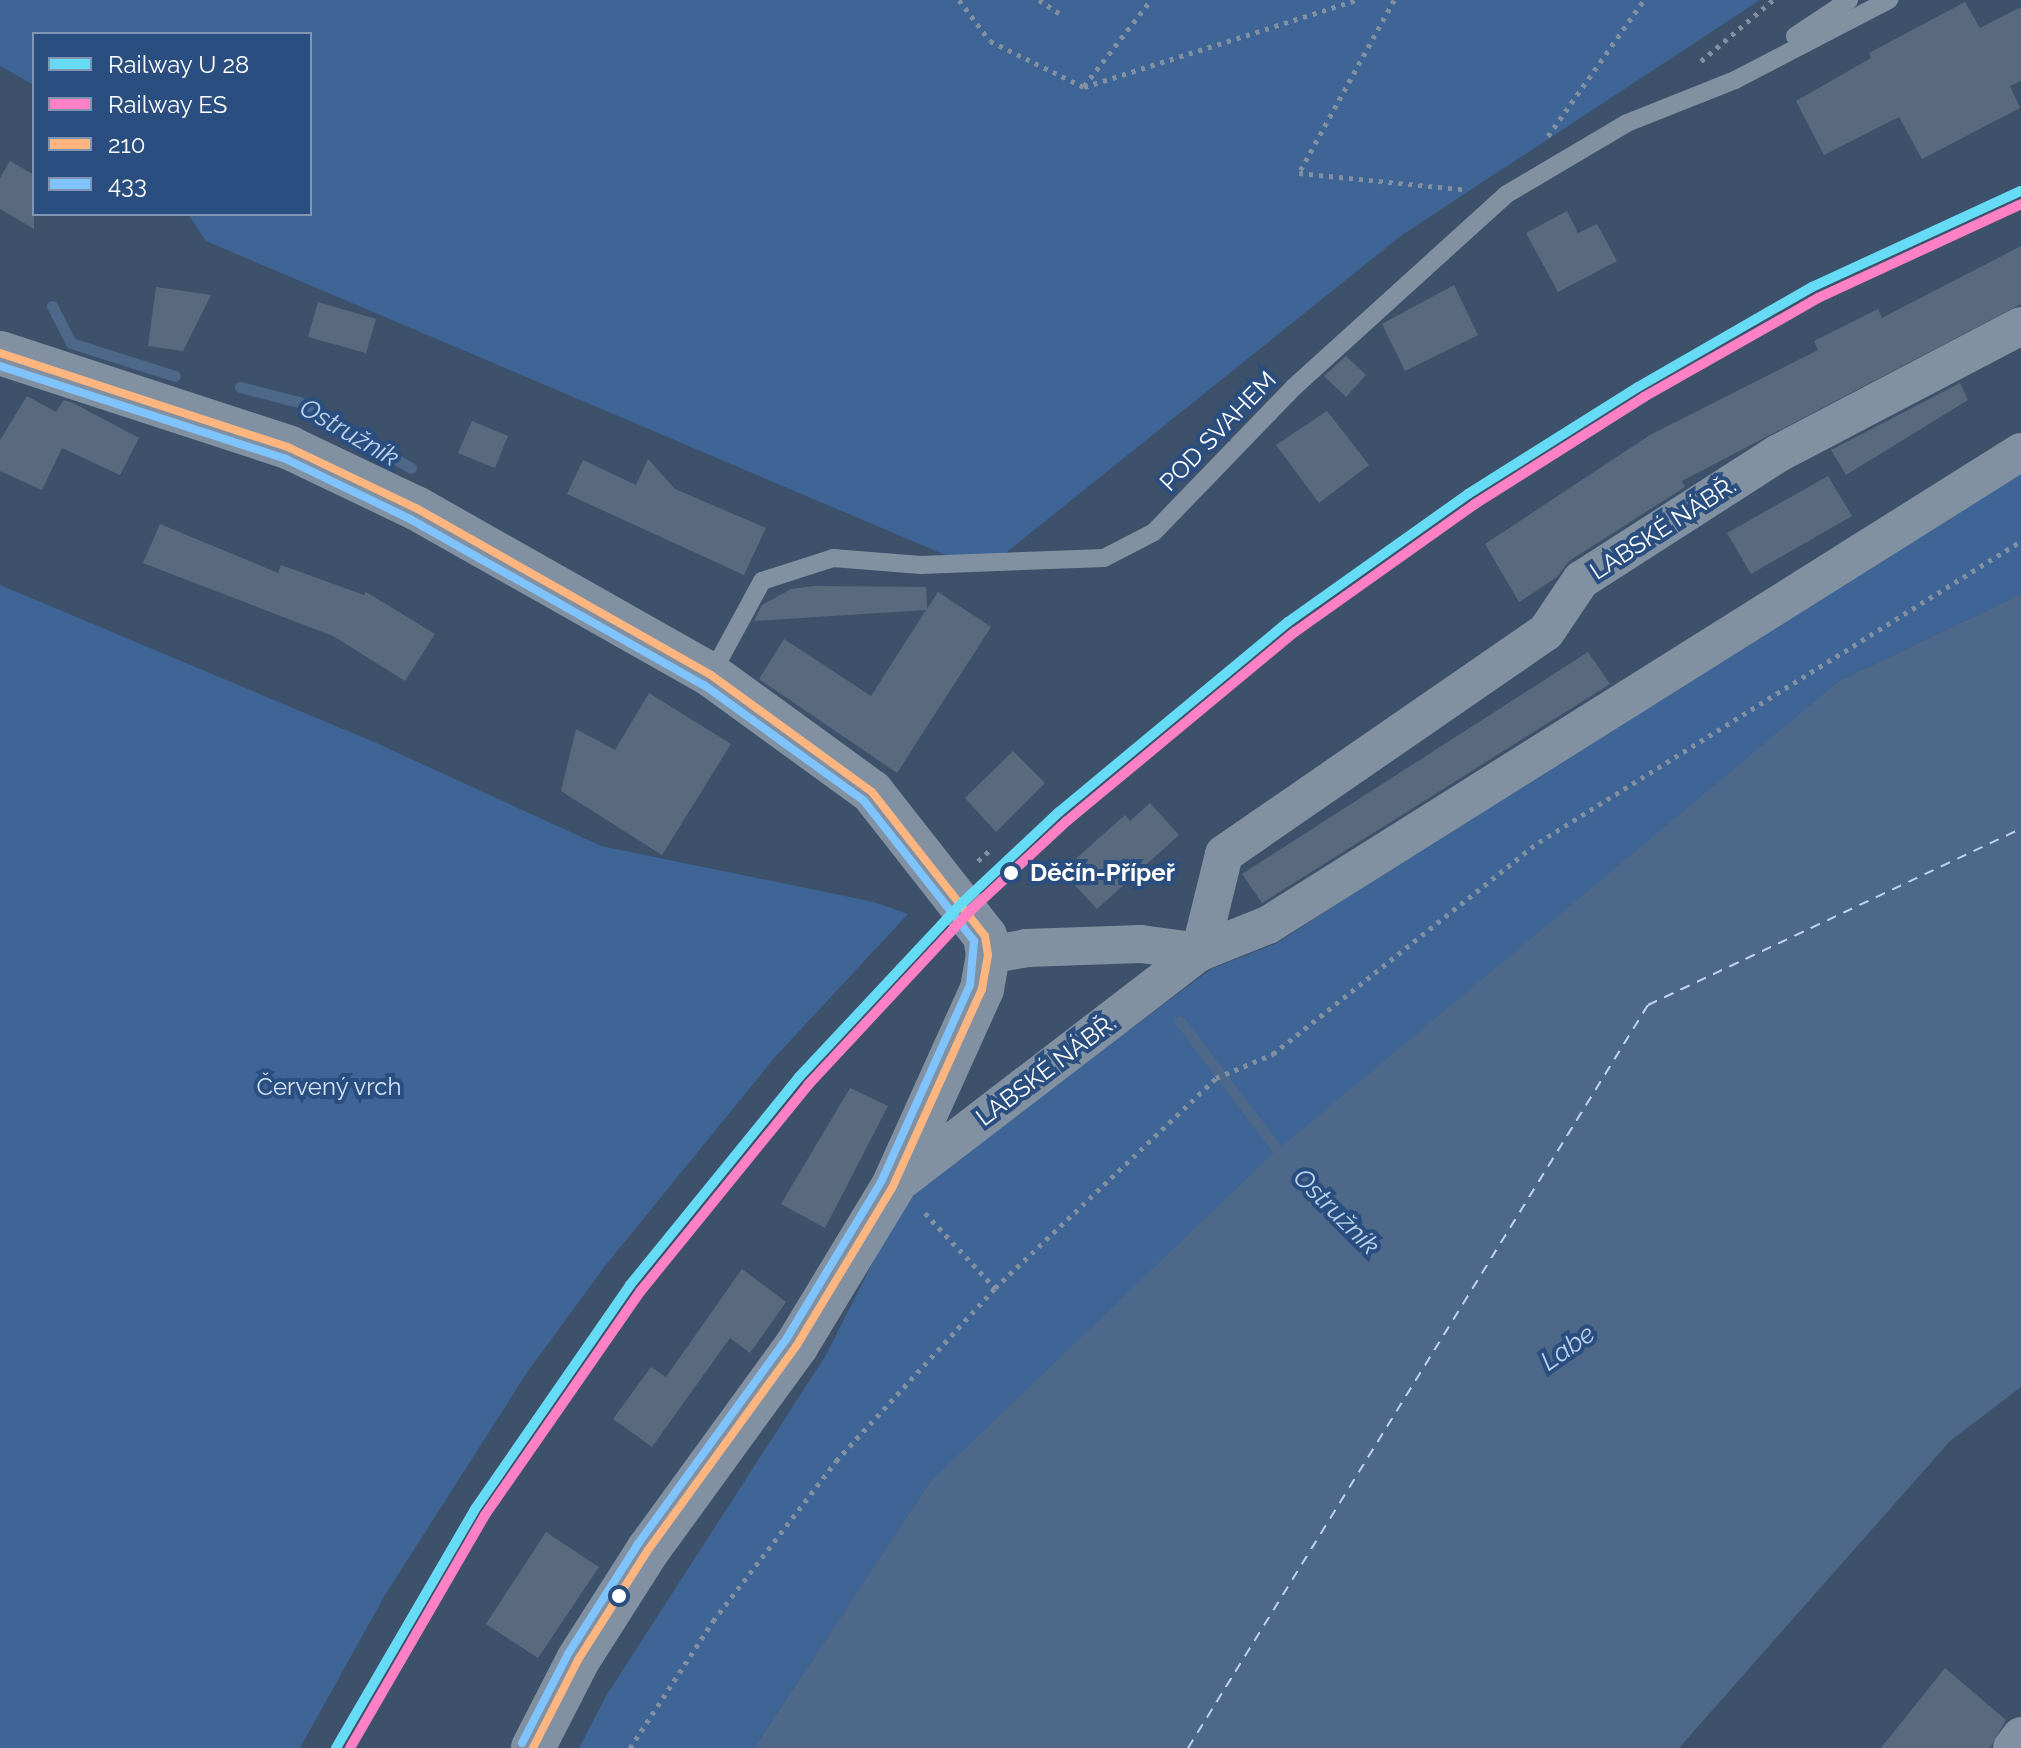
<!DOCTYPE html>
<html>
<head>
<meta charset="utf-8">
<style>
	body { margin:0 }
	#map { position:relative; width:2021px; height:1748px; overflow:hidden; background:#3d516b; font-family:Raleway,sans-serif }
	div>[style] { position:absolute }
	.green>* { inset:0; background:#3e6595 }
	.water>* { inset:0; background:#4d6889 }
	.stream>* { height:11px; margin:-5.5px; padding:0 5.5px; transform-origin:5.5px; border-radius:5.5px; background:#4d6889 }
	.ferry>* { height:2px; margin-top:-1px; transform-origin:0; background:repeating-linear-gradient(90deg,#bcd2ed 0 10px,transparent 0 18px) }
	.building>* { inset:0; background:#5a6a7e }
	.path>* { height:5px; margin-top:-2.5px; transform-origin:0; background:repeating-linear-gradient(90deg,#8291a2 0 4px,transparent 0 10px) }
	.service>* { height:18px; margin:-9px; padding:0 9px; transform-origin:9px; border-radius:9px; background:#8291a2 }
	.minor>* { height:38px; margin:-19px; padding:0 19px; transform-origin:19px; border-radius:19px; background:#8291a2 }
	.tertiary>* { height:44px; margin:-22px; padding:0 22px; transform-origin:22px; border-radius:22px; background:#8291a2 }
	.bus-1>* { height:8px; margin:-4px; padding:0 4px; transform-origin:4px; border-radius:4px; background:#ffb580 }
	.bus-2>* { height:8px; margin:-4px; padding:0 4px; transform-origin:4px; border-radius:4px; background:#80c4ff }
	.rail-1>* { height:10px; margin:-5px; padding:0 5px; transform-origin:5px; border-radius:5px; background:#66dbf5 }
	.rail-2>* { height:10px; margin:-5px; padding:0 5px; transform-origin:5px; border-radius:5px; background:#ff80c5 }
	.dots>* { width:22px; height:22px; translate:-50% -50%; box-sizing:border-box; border:4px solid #294e7f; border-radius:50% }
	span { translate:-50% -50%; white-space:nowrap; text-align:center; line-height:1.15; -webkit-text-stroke:8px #294e7f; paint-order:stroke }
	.street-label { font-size:24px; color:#fff }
	.stop-label { font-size:24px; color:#fff; font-weight:700 }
	.left { translate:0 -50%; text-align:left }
	.park-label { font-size:24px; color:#d3e2f4 }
	.water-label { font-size:26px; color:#bcd2ed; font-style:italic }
	.legend { position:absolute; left:32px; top:32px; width:280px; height:184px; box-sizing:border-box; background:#294e7f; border:2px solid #7f95b2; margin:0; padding:10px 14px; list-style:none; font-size:24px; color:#fff }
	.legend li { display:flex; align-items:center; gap:16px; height:40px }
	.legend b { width:40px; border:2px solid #7f95b2 }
</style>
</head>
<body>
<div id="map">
	<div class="green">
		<div style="clip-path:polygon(0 0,1760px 0,1402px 235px,983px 571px,206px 241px,188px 214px,310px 214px,310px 34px,34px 34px,34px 85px,0 66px)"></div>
		<div style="clip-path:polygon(2021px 473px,2021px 594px,1839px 681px,930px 1482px,754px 1748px,579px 1748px,606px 1696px,826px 1355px,907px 1195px,1211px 969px,1277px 943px,1754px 632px)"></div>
		<div style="clip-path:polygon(0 585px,374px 742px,601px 846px,874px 902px,908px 914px,775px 1057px,605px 1266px,528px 1371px,385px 1595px,300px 1748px,0 1748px)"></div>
	</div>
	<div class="water">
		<div style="clip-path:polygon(2021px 594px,2021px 1387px,1950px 1441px,1679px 1748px,754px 1748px,930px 1482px,1268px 1158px,1839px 681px)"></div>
	</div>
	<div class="stream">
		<div style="left:52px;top:306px;width:42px;rotate:62.8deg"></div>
		<div style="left:71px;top:343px;width:109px;rotate:17.6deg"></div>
		<div style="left:240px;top:387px;width:61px;rotate:14.3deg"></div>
		<div style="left:299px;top:402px;width:130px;rotate:30.5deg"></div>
		<div style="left:1180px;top:1021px;width:176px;rotate:52.9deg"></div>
	</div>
	<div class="ferry">
		<div style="left:1188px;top:1748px;width:874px;rotate:-58.24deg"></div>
		<div style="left:1648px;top:1005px;width:412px;rotate:-25.3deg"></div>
	</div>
	<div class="building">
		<div style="clip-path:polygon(1965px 2px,1980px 28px,2021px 7px,2021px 81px,2010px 86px,2020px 108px,1922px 159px,1899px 117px,1824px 155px,1796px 101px,1871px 58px,1869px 53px)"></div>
		<div style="clip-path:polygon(10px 161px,34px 175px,34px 229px,0 209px,0 178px)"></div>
		<div style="clip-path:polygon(1567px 211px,1578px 233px,1597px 224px,1617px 261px,1558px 292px,1526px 233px)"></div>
		<div style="clip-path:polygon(2021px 246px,2021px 304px,1682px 481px,1685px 487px,1569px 561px,1557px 577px,1519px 602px,1485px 544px,1650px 435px,1818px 350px,1814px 341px,1878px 309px,1882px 318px)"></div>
		<div style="clip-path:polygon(1454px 285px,1478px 335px,1405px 371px,1382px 324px)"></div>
		<div style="clip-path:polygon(156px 287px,211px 295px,183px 351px,148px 346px)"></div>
		<div style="clip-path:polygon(318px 302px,376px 319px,366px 353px,308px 337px)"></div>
		<div style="clip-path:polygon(1346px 356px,1366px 375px,1346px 397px,1324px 376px)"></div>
		<div style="clip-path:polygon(1960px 383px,1968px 400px,1846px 475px,1831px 450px)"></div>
		<div style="clip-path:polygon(27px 396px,56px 412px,64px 400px,73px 403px,139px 438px,120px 475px,62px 448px,42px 490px,0 471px,0 440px)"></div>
		<div style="clip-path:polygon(1327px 411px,1369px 465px,1319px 503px,1276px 445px)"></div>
		<div style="clip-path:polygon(472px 421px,508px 436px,495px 468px,458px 453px)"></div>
		<div style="clip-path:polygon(648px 459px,675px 489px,766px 528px,744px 575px,567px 494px,583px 460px,636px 485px)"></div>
		<div style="clip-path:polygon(1828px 476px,1852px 516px,1751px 574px,1727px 533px)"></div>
		<div style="clip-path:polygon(160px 524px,278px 573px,281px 565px,364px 595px,366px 592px,435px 634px,405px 681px,333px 636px,143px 563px)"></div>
		<div style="clip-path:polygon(813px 586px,926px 587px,927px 609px,938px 592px,991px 627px,897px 773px,759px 679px,784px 639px,871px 696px,926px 610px,754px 621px,762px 605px,791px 589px)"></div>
		<div style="clip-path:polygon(1588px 652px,1610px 684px,1262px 903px,1242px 874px)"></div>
		<div style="clip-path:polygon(649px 693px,731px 744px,662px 855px,561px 791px,576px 729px,615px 750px)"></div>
		<div style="clip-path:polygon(1013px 751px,1045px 783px,996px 832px,965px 798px)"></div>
		<div style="clip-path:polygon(1150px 803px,1179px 835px,1097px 909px,1062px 871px,1125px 815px,1130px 821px)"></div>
		<div style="clip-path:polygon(850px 1088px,888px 1106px,825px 1228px,781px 1204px)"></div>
		<div style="clip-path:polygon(742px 1269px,786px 1302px,750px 1353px,730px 1338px,652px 1447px,613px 1419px,651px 1367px,666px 1377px)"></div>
		<div style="clip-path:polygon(546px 1532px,599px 1567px,538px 1658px,486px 1624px)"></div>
		<div style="clip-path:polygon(1945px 1668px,2006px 1720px,1990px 1748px,1881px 1748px)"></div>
	</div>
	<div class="path">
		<div style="left:959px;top:0;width:51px;rotate:52.9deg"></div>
		<div style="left:990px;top:41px;width:105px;rotate:26.1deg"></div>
		<div style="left:1084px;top:87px;width:287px;rotate:-17.7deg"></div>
		<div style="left:1039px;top:0;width:24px;rotate:33deg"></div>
		<div style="left:1394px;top:0;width:197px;rotate:118.8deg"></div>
		<div style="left:1299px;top:173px;width:170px;rotate:5.7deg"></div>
		<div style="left:1701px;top:61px;width:94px;rotate:-40.3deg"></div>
		<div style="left:1084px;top:86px;width:109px;rotate:-52.1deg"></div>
		<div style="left:1548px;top:136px;width:166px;rotate:-54.8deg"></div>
		<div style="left:978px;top:861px;width:15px;rotate:-42deg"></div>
		<div style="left:925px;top:1213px;width:103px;rotate:47deg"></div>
		<div style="left:630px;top:1748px;width:152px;rotate:-56.8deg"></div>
		<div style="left:713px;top:1621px;width:202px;rotate:-52.4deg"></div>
		<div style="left:836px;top:1461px;width:235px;rotate:-47.4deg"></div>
		<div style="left:995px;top:1288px;width:305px;rotate:-43.5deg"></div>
		<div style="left:1216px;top:1078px;width:62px;rotate:-22.8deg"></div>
		<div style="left:1273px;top:1054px;width:340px;rotate:-38.6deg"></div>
		<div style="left:1539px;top:842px;width:568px;rotate:-31.98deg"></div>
	</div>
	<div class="service">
		<div style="left:1795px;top:36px;width:65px;rotate:-33.7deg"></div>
		<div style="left:711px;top:675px;width:107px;rotate:-61.5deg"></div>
		<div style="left:762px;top:581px;width:75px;rotate:-17.9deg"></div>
		<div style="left:833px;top:558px;width:88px;rotate:4.5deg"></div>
		<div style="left:921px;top:565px;width:183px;rotate:-2.2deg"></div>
		<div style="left:1104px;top:558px;width:56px;rotate:-27.5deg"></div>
		<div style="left:1154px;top:532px;width:202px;rotate:-46deg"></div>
		<div style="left:1294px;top:387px;width:287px;rotate:-42.2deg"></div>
		<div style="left:1507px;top:194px;width:139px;rotate:-30.6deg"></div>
		<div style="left:1627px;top:123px;width:116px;rotate:-21.7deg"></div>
		<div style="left:1735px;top:80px;width:174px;rotate:-27.5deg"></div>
	</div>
	<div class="minor">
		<div style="left:1200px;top:952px;width:101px;rotate:-76.2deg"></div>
		<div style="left:1224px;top:854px;width:391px;rotate:-34.6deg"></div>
		<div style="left:1546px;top:632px;width:63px;rotate:-56.1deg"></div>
		<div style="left:1581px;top:580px;width:235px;rotate:-32.7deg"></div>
		<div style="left:1779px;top:453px;width:273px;rotate:-27.7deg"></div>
		<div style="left:988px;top:955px;width:39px;rotate:-10deg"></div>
		<div style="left:1026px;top:948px;width:115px;rotate:-2deg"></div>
		<div style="left:1141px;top:944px;width:60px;rotate:7.7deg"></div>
		<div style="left:892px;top:1188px;width:388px;rotate:-37.5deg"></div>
		<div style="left:1200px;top:952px;width:73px;rotate:-21.7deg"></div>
		<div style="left:1268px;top:925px;width:889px;rotate:-32.14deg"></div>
		<div style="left:2012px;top:1748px;width:15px;rotate:-53deg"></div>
	</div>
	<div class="tertiary">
		<div style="left:0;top:353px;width:305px;rotate:18.1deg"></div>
		<div style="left:290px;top:448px;width:140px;rotate:25.5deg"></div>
		<div style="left:416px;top:508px;width:339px;rotate:29.5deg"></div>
		<div style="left:711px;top:675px;width:199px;rotate:36deg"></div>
		<div style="left:872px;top:792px;width:183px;rotate:51.9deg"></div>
		<div style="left:985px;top:936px;width:19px;rotate:81deg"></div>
		<div style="left:988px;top:955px;width:35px;rotate:100deg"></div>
		<div style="left:982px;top:989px;width:218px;rotate:114.3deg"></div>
		<div style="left:892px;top:1188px;width:184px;rotate:121.2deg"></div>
		<div style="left:797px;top:1345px;width:253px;rotate:126deg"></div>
		<div style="left:648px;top:1550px;width:130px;rotate:122.5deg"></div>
		<div style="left:578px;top:1660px;width:99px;rotate:117.1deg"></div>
	</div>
	<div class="bus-1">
		<div style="left:0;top:353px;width:305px;rotate:18.1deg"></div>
		<div style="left:290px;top:448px;width:140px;rotate:25.5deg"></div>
		<div style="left:416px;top:508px;width:339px;rotate:29.5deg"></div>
		<div style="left:711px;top:675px;width:199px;rotate:36deg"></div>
		<div style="left:872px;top:792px;width:183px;rotate:51.9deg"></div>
		<div style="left:985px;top:936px;width:19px;rotate:81deg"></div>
		<div style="left:988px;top:955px;width:35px;rotate:100deg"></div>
		<div style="left:982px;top:989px;width:218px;rotate:114.3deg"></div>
		<div style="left:892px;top:1188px;width:184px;rotate:121.2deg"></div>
		<div style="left:797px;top:1345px;width:253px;rotate:126deg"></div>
		<div style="left:648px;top:1550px;width:130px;rotate:122.5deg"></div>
		<div style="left:578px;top:1660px;width:99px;rotate:117.1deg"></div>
	</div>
	<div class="bus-2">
		<div style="left:0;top:366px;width:301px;rotate:18deg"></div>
		<div style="left:286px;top:459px;width:138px;rotate:25.8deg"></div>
		<div style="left:410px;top:519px;width:338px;rotate:29.5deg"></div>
		<div style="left:704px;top:685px;width:198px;rotate:35.9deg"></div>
		<div style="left:864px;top:801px;width:178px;rotate:51.8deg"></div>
		<div style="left:974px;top:941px;width:44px;rotate:95.2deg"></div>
		<div style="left:970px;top:985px;width:216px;rotate:114.3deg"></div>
		<div style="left:881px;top:1182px;width:182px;rotate:121.1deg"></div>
		<div style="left:787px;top:1338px;width:254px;rotate:125.9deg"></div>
		<div style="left:638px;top:1544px;width:130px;rotate:122.5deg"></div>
		<div style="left:568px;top:1654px;width:100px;rotate:117.3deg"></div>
	</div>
	<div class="rail-1">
		<div style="left:336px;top:1748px;width:276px;rotate:-59.8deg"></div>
		<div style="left:475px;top:1509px;width:272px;rotate:-55.3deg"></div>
		<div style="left:630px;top:1285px;width:268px;rotate:-50.9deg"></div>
		<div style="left:799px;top:1077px;width:238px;rotate:-46.9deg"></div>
		<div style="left:962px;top:903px;width:133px;rotate:-43.2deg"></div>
		<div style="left:1059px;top:812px;width:298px;rotate:-39.7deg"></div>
		<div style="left:1288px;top:622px;width:221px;rotate:-35.4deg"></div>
		<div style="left:1468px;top:494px;width:201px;rotate:-32.2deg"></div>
		<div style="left:1638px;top:387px;width:201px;rotate:-29.9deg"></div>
		<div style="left:1812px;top:287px;width:230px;rotate:-24.7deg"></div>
	</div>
	<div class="rail-2">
		<div style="left:350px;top:1748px;width:269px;rotate:-59.9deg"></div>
		<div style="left:485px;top:1515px;width:272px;rotate:-55.2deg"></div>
		<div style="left:640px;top:1292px;width:267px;rotate:-50.9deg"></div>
		<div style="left:808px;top:1085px;width:238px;rotate:-47deg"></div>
		<div style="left:970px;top:911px;width:132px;rotate:-42.9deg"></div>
		<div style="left:1067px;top:821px;width:296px;rotate:-39.7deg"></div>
		<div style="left:1295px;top:632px;width:221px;rotate:-35.4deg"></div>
		<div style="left:1475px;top:504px;width:200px;rotate:-32.3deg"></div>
		<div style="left:1644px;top:397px;width:200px;rotate:-29.6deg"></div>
		<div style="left:1818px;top:298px;width:224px;rotate:-24.8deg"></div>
	</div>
	<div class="dots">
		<div style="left:1011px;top:873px;background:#fff"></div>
		<div style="left:619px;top:1596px;background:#fff"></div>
	</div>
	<div class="street-label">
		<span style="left:1218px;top:431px;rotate:-46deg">POD SVAHEM</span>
		<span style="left:1663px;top:528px;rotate:-33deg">LABSKÉ NÁBŘ.</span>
		<span style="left:1046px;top:1070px;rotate:-37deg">LABSKÉ NÁBŘ.</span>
	</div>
	<div class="stop-label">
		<span class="left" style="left:1030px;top:873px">Děčín-Přípeř</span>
	</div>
	<div class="park-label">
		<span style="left:329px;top:1087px">Červený vrch</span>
	</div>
	<div class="water-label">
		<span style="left:349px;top:433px;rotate:30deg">Ostružník</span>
		<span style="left:1336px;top:1212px;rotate:45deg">Ostružník</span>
		<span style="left:1568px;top:1348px;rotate:-35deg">Labe</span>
	</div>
	<ul class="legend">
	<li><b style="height:10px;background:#66dbf5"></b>Railway U 28</li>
	<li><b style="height:10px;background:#ff80c5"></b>Railway ES</li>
	<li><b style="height:10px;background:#ffb580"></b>210</li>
	<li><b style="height:10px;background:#80c4ff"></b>433</li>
	</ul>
</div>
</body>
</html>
